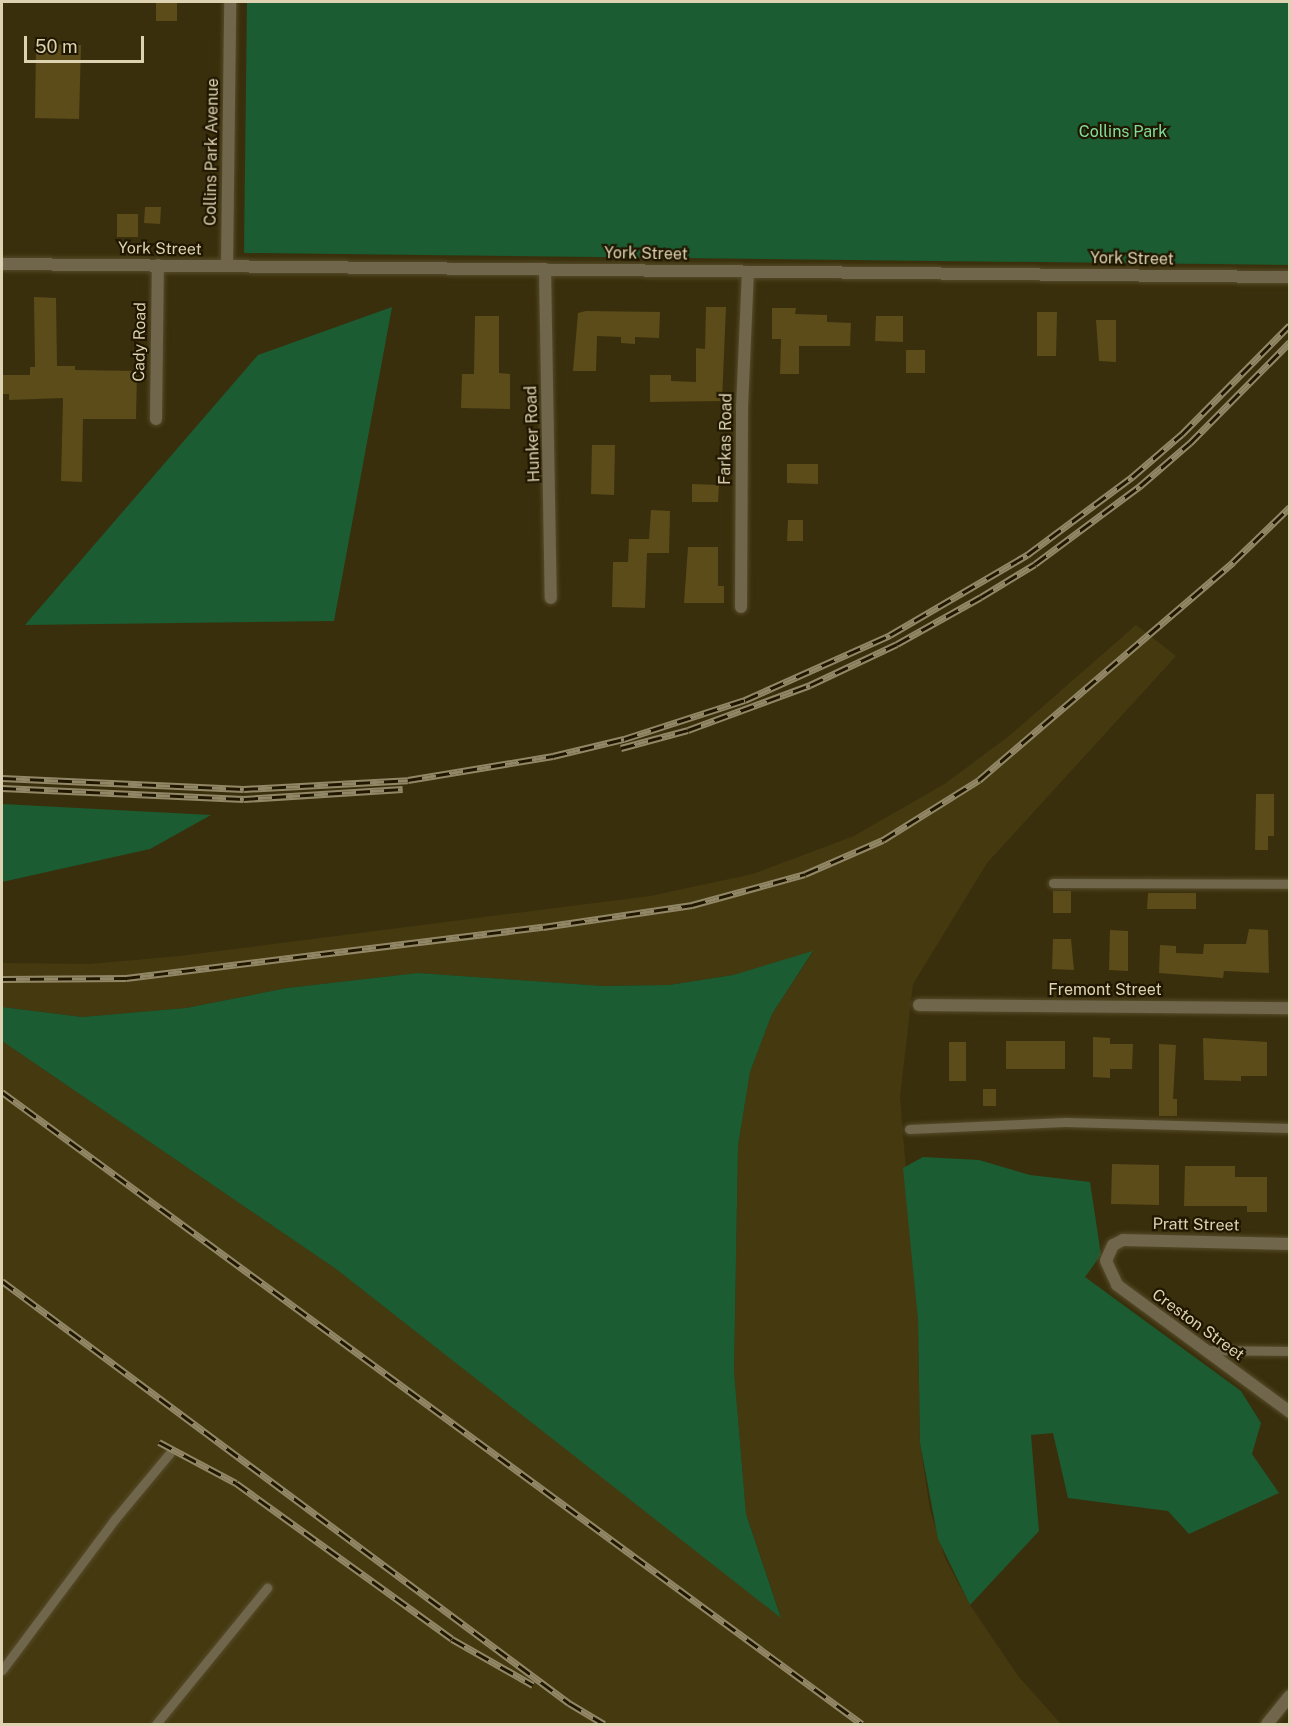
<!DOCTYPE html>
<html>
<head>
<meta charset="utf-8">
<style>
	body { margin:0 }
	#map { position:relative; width:1291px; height:1726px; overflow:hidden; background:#3a2f0c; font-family:"Public Sans",sans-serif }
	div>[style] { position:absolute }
	.built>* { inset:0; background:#453910 }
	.green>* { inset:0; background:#1b5c32 }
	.building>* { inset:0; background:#5c4c1a }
	.roads { filter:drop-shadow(0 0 2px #574c2a) drop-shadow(0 0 2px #574c2a) }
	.service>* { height:9px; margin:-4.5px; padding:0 4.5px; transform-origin:4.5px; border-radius:4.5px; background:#6f664c }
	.minor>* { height:12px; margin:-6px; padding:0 6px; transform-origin:6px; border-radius:6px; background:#6f664c }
	.tertiary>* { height:12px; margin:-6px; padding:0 6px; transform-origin:6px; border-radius:6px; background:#6f664c }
	.rail>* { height:7px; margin-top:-3.5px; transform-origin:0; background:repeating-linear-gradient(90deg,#201700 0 14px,#928766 0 28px); box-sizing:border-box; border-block:2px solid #928766 }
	span { translate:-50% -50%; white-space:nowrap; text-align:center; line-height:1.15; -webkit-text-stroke:4.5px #201700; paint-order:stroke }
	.park-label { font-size:16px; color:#81dd9b }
	.street-label { font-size:16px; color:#ddd2b2 }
	.frame { position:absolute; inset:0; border:3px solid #ddd2b2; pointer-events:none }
	.scale { position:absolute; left:24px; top:36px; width:120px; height:27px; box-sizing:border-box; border:3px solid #ddd2b2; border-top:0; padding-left:8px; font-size:18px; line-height:21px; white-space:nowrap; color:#ddd2b2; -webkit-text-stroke:4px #201700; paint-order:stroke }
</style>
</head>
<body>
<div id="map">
	<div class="built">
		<div style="clip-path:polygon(1136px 625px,1176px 656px,987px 863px,913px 984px,900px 1097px,918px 1320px,920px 1443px,930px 1510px,945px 1558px,970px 1605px,1018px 1676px,1061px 1724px,2px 1724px,2px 1041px,336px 1269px,781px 1617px,746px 1514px,734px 1371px,738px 1146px,750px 1072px,772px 1014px,813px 952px,733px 975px,669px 985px,603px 986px,418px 973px,287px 988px,186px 1008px,82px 1017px,2px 1007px,2px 963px,90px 964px,179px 956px,650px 896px,753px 874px,854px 836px,946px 783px,1009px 736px)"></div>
	</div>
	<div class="green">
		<div style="clip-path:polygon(247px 2px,1289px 2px,1289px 265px,244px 253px)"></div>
		<div style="clip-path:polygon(392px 307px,334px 621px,25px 625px,258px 355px)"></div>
		<div style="clip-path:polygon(2px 804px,211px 815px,150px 849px,2px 882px)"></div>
		<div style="clip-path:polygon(813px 951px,772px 1014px,750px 1072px,738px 1146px,734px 1371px,746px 1514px,781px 1618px,336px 1269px,2px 1041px,2px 1007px,82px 1017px,186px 1008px,287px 988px,418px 973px,603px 986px,669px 985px,733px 975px)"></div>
		<div style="clip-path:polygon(923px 1157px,979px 1160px,1030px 1175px,1090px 1182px,1101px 1255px,1085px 1277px,1241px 1391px,1261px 1423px,1252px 1454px,1279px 1493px,1189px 1534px,1168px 1511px,1068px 1498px,1053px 1433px,1031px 1435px,1039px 1531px,970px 1605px,938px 1539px,920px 1443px,918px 1320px,903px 1168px)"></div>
	</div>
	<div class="building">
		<div style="clip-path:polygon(156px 2px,177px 2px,177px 21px,156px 21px)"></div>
		<div style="clip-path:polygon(36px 44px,81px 45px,79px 119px,35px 118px)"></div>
		<div style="clip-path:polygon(145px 207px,161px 207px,160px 224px,144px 223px)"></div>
		<div style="clip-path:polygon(117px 214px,138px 214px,138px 237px,117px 237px)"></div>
		<div style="clip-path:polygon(34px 297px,56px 298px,57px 366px,75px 366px,75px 370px,137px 371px,136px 419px,83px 419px,82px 482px,61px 481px,63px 398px,9px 400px,9px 394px,2px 394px,2px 375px,30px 375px,30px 367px,35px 367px)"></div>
		<div style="clip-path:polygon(706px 307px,726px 307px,722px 401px,650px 402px,650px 375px,671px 375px,671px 381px,696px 382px,696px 348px,705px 349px)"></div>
		<div style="clip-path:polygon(772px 308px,796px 308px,795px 314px,827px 315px,827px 322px,851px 323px,850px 346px,799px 346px,799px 374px,780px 374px,781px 339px,772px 339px)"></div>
		<div style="clip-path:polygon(586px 311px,660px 312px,659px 338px,635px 337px,635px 344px,621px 343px,621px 337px,597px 336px,596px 371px,573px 371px,578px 313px)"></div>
		<div style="clip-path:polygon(1037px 312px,1057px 312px,1056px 356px,1037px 356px)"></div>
		<div style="clip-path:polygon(475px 316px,499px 316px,499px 373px,510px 374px,510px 409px,461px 408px,462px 374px,474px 374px)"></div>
		<div style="clip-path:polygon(876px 316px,903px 316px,903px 342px,875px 341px)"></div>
		<div style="clip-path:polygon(1096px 320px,1116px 320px,1116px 362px,1099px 361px)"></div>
		<div style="clip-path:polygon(906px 350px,925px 350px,925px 373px,906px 373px)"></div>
		<div style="clip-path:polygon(592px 445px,615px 445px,614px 495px,591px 494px)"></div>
		<div style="clip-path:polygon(787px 464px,818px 464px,818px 484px,787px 483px)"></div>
		<div style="clip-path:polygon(692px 484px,719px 485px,718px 502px,692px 502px)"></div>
		<div style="clip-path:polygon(651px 510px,670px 511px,669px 553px,647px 553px,645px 608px,612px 607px,613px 562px,628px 562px,629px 539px,649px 539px)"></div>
		<div style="clip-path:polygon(788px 520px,803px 520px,803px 541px,787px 541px)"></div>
		<div style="clip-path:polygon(688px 547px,718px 547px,718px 586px,724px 586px,724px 603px,684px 603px)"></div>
		<div style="clip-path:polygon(1256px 794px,1274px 794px,1274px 836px,1268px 836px,1268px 850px,1255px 850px)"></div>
		<div style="clip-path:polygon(1053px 891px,1071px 891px,1071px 913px,1053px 913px)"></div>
		<div style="clip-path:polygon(1148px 893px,1196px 893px,1196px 909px,1147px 909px)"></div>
		<div style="clip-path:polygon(1249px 929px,1268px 930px,1269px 973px,1224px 971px,1223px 978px,1159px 973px,1160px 945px,1176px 946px,1176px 953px,1203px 954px,1204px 944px,1246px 944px)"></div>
		<div style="clip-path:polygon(1110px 930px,1128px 931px,1128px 971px,1109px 970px)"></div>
		<div style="clip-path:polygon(1053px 939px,1071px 939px,1074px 970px,1052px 969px)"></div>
		<div style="clip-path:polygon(1093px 1037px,1110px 1038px,1110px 1044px,1133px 1044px,1132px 1069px,1110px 1069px,1110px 1078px,1093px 1077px)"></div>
		<div style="clip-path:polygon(1203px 1038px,1267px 1042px,1267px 1076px,1241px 1076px,1241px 1081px,1204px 1080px)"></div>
		<div style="clip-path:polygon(1006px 1041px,1065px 1041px,1065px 1069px,1006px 1069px)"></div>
		<div style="clip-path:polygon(949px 1042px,966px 1042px,966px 1081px,949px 1081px)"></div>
		<div style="clip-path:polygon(1159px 1044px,1176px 1045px,1173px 1099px,1177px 1099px,1177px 1116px,1159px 1116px)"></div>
		<div style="clip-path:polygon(983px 1089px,996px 1089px,996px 1106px,983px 1106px)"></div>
		<div style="clip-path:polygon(1112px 1164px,1159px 1165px,1159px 1205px,1111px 1204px)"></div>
		<div style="clip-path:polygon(1185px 1166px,1235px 1166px,1235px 1177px,1267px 1177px,1267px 1212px,1247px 1212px,1247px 1206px,1184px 1206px)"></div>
	</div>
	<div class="roads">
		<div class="service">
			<div style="left:1053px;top:883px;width:237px;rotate:0.2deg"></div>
			<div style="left:909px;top:1129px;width:156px;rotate:-2.6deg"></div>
			<div style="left:1065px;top:1122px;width:225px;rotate:1.5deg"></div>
			<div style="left:1205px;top:1350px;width:85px;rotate:0.7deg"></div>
			<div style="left:2px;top:1670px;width:189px;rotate:-53.2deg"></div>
			<div style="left:115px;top:1519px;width:85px;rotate:-50.3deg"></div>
			<div style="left:156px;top:1724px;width:176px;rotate:-50.8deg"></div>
		</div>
		<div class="minor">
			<div style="left:227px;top:266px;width:264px;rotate:-89.3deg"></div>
			<div style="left:545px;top:269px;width:329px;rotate:89deg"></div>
			<div style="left:156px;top:419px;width:154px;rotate:-89.3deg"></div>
			<div style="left:741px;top:607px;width:199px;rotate:-89.7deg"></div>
			<div style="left:742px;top:408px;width:136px;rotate:-87.5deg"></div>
			<div style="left:919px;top:1005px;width:371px;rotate:0.5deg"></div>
			<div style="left:1290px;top:1244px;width:167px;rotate:-178.6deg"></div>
			<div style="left:1123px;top:1240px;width:11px;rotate:153deg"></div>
			<div style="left:1113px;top:1245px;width:17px;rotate:114deg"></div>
			<div style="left:1106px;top:1261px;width:26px;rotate:65deg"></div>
			<div style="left:1117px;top:1285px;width:215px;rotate:36.3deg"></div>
		</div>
		<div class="tertiary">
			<div style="left:2px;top:264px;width:1288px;rotate:0.58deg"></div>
			<div style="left:1267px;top:1724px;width:36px;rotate:-51deg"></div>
		</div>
	</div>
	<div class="rail">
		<div style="left:621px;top:748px;width:69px;rotate:-15deg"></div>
		<div style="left:688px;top:730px;width:130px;rotate:-20.2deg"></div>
		<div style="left:810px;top:685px;width:96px;rotate:-25.2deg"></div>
		<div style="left:897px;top:644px;width:96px;rotate:-29.2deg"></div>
		<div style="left:981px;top:597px;width:63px;rotate:-31.4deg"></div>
		<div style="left:1035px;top:564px;width:131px;rotate:-36.6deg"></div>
		<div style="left:1140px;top:486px;width:66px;rotate:-40.7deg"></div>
		<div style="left:1190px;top:443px;width:142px;rotate:-45.3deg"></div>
		<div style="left:2px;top:778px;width:242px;rotate:2.6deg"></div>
		<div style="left:244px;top:789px;width:164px;rotate:-3.1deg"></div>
		<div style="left:408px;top:780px;width:147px;rotate:-9.4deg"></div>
		<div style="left:553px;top:756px;width:73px;rotate:-13.5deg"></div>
		<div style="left:624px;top:739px;width:127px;rotate:-17.9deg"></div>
		<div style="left:745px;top:700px;width:159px;rotate:-24.1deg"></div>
		<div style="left:890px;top:635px;width:159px;rotate:-30.3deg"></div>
		<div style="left:1027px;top:555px;width:131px;rotate:-36.6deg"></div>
		<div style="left:1132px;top:477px;width:66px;rotate:-40.7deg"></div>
		<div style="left:1182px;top:434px;width:153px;rotate:-45.3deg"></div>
		<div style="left:2px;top:788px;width:242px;rotate:2.6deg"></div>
		<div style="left:244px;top:799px;width:159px;rotate:-3.6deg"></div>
		<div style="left:2px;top:979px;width:124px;rotate:-0.5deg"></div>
		<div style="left:126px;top:978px;width:420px;rotate:-7deg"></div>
		<div style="left:543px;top:927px;width:151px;rotate:-8.4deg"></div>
		<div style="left:692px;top:905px;width:117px;rotate:-15.3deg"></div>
		<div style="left:805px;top:874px;width:85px;rotate:-23.6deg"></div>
		<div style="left:883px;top:840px;width:113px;rotate:-32deg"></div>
		<div style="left:979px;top:780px;width:335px;rotate:-40.6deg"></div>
		<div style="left:1233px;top:562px;width:79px;rotate:-44deg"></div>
		<div style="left:2px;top:1092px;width:1067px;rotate:36.31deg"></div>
		<div style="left:2px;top:1281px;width:707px;rotate:36.66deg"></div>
		<div style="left:569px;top:1703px;width:41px;rotate:31deg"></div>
		<div style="left:159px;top:1442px;width:87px;rotate:28deg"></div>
		<div style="left:236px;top:1483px;width:266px;rotate:35.8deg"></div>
		<div style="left:452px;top:1639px;width:93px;rotate:29.6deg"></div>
	</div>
	<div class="park-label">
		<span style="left:1123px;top:132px">Collins Park</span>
	</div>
	<div class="street-label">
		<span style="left:212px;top:152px;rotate:-89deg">Collins Park Avenue</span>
		<span style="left:160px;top:249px;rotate:1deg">York Street</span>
		<span style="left:646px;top:254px;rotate:1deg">York Street</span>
		<span style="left:1132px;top:259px;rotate:1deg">York Street</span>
		<span style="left:140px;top:342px;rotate:-89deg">Cady Road</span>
		<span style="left:533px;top:434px;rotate:-92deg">Hunker Road</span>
		<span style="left:726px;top:439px;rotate:-89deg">Farkas Road</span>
		<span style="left:1105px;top:990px">Fremont Street</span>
		<span style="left:1196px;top:1225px;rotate:1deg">Pratt Street</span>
		<span style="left:1198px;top:1325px;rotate:36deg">Creston Street</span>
	</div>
	<div class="frame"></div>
	<div class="scale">50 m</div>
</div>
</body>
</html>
